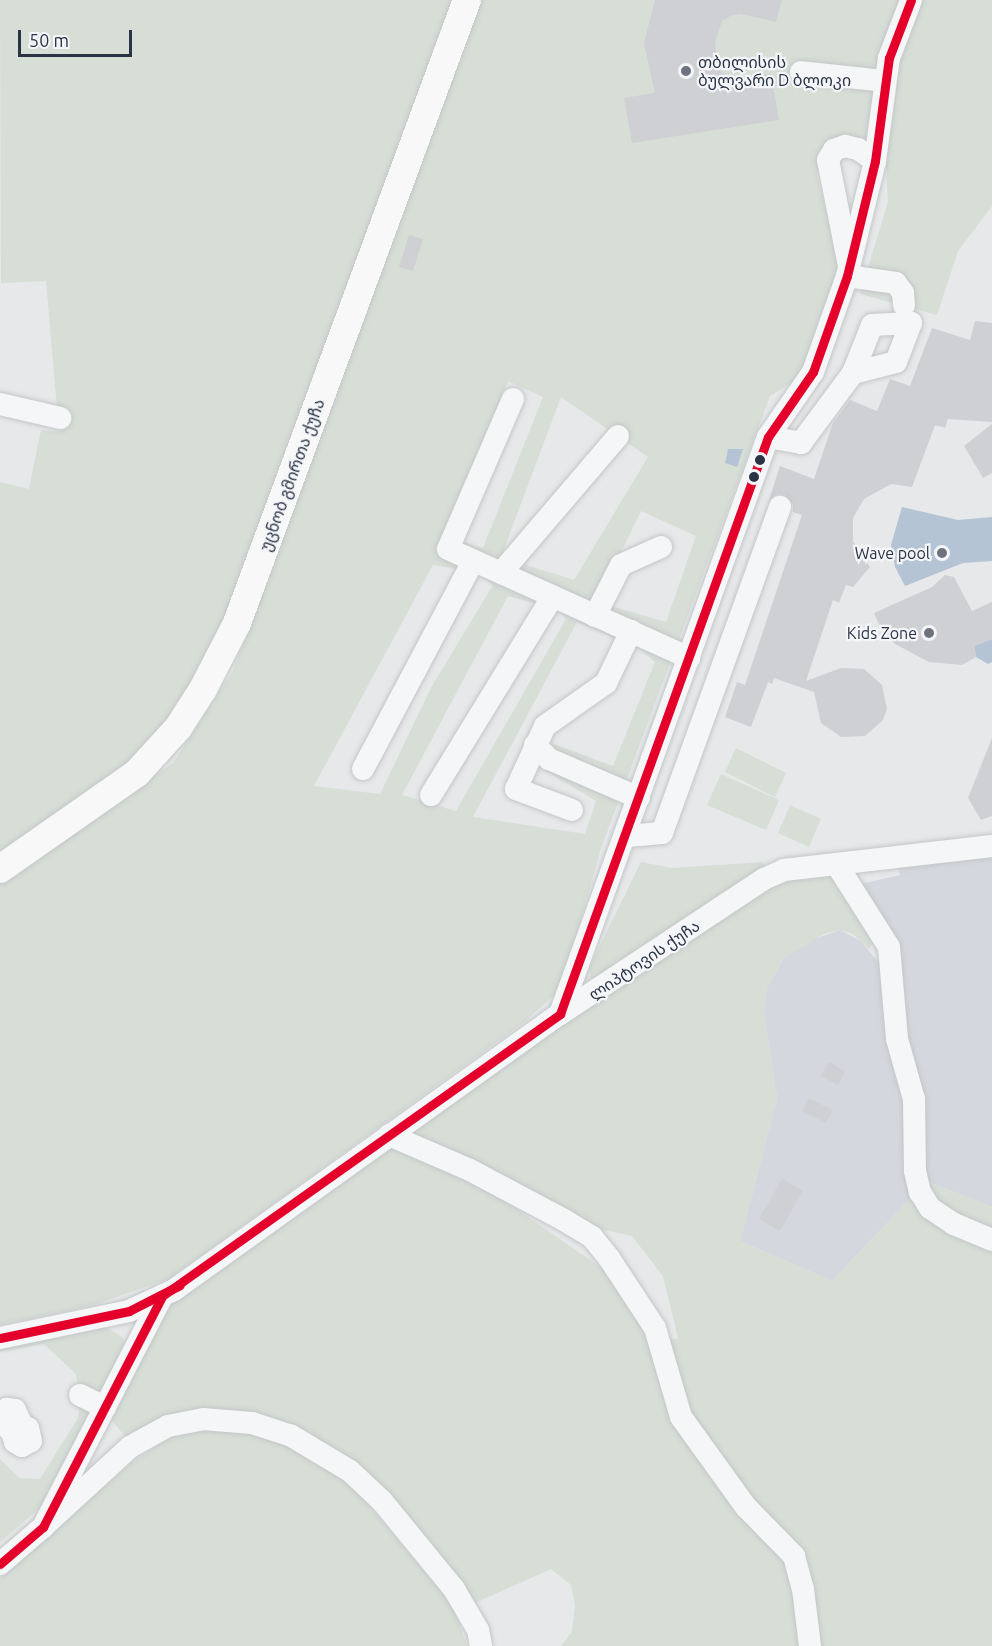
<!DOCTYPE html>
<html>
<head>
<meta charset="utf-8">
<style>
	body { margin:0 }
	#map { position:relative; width:992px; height:1646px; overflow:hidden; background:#e6e8ea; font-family:Ubuntu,"Noto Sans Georgian",sans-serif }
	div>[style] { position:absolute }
	.built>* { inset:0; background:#d4d7dd }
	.green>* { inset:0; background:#d6ded6 }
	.water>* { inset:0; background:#b4c4d5 }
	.building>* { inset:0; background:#ced0d3 }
	.roads { filter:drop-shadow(0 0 2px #c4c6c8) drop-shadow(0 0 2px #c4c6c8) }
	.minor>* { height:22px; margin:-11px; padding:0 11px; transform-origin:11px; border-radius:11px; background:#f5f6f7 }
	.major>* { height:28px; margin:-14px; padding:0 14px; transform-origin:14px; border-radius:14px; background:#f8f8f8 }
	.bus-1>* { height:9px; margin:-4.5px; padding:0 4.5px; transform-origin:4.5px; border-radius:4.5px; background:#e4002b }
	.dots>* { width:16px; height:16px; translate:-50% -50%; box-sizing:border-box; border:3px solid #f4f6f9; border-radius:50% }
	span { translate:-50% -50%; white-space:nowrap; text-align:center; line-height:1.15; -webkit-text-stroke:4.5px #f4f6f9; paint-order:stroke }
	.poi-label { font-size:16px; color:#2b3445 }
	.left { translate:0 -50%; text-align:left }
	.right { translate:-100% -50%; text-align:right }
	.street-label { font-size:16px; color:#2b3445 }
	.scale { position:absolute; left:18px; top:30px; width:114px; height:27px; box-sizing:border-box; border:3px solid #2b3445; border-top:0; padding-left:8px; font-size:18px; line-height:21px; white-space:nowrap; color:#2b3445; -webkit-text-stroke:4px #f4f6f9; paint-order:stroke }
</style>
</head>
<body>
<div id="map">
	<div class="built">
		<div style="clip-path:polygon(992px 854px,992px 1207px,927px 1181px,832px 1281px,740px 1241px,777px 1099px,764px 1011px,767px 988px,784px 958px,809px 941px,840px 930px,861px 941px,901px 991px,860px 884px,900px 875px,898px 862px)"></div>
	</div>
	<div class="green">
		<div style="clip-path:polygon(0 0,453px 0,245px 582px,182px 703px,132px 762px,0 856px,0 482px,29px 489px,41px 430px,59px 431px,46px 281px,1px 283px)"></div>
		<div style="clip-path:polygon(evenodd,478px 0,992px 0,992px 206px,958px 251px,937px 315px,860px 294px,888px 202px,885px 150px,866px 138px,850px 136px,818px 164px,817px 176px,838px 257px,835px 276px,799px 378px,770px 396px,601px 848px,569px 962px,554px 995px,523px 1023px,170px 1278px,94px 1305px,0 1325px,0 881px,173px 763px,233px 671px,478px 0,508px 381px,543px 397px,483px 548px,442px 536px,508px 381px,478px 0,561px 397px,648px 457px,574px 580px,501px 557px,561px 397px,478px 0,641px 511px,696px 536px,666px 622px,597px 602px,641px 511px,478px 0,433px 565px,476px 573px,493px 585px,432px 686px,380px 794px,314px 786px,433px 565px,478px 0,508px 596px,559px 610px,566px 619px,456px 811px,402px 795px,508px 596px,478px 0,577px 622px,640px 649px,655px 662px,613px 766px,554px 744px,544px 770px,596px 801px,585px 834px,473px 817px,577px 622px)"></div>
		<div style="clip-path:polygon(736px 748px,786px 773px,775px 797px,725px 772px)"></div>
		<div style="clip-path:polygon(721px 774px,779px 800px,766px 830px,707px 805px)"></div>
		<div style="clip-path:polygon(790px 805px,821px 819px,809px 847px,778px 833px)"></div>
		<div style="clip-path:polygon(641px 862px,672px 868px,763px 862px,765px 867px,604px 979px,591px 978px,589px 968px)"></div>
		<div style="clip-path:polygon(834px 874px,875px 938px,869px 949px,853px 934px,840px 930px,826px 933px,784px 958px,767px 988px,764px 1011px,777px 1099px,740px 1241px,832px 1281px,927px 1181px,992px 1207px,992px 1646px,561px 1646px,572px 1632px,575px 1605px,571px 1585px,551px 1569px,475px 1603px,369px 1476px,309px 1432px,253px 1413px,127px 1439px,111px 1419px,171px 1302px,385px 1146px,480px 1184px,609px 1273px,651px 1345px,678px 1338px,663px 1276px,632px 1236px,591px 1227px,412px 1137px,412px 1130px,768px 882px)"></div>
		<div style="clip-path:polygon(105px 1327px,121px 1336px,125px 1343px,120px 1354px,41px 1507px,0 1542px,0 1459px,19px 1478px,40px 1479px,78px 1418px,80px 1396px,76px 1374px,44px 1344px,0 1352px,0 1347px)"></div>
		<div style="clip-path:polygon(205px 1427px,266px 1436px,315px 1460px,356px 1490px,454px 1607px,467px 1646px,0 1646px,0 1578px,134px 1461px,177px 1432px)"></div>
	</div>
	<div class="water">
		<div style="clip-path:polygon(728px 449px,743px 449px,737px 467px,725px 463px)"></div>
		<div style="clip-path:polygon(902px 507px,958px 520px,992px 517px,992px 561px,963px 563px,905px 586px,895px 567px,891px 545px)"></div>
		<div style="clip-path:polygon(992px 639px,992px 662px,988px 664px,976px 657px,974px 646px)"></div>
	</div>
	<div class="building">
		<div style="clip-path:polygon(655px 0,782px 0,776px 22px,741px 14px,730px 16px,722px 21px,715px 42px,718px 69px,729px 78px,771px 74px,779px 120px,632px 143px,624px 98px,655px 93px,644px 43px)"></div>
		<div style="clip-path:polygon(409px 235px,423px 239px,413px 271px,399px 267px)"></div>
		<div style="clip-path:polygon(975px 321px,992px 323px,992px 422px,948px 419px,945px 428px,935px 425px,912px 487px,891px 484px,864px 499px,853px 518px,853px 541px,870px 567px,853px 587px,846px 585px,839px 603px,833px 600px,806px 681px,841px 668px,864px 669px,882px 685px,887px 709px,883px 720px,865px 736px,841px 737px,821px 723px,814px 692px,774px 678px,772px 684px,768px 682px,751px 727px,725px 717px,737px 682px,745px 685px,802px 515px,793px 512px,793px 504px,785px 495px,777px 494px,769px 500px,780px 466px,814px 479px,833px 423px,850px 400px,877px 411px,890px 379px,910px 386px,932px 328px,970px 340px)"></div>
		<div style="clip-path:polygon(992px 424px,992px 473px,983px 478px,964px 446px)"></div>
		<div style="clip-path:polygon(945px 575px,954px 577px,972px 611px,992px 602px,992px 639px,974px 646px,976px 657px,962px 665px,929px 662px,895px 644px,881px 629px,874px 613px,932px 587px)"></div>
		<div style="clip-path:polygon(992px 738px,992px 816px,981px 820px,968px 798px)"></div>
		<div style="clip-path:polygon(829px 1062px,845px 1071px,838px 1085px,821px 1076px)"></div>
		<div style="clip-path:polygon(809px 1098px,833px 1110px,826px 1123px,802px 1111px)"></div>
		<div style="clip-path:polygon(782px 1179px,803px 1191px,780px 1231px,759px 1219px)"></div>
	</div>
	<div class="roads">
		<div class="minor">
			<div style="left:801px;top:72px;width:84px;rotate:6.1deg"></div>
			<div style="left:848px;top:261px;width:103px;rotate:-101.2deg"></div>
			<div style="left:828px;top:160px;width:12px;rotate:-59deg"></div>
			<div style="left:834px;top:150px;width:12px;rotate:-20deg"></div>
			<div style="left:845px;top:146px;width:13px;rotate:13deg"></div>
			<div style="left:858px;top:149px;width:21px;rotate:35deg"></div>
			<div style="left:847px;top:276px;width:49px;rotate:8.1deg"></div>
			<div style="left:896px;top:283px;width:12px;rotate:55deg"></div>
			<div style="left:903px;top:293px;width:12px;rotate:85deg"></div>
			<div style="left:513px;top:399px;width:163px;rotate:113.4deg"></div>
			<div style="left:448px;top:549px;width:265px;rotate:24.3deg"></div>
			<div style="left:0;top:404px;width:62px;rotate:13.1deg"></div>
			<div style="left:768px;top:437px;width:34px;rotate:10deg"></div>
			<div style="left:801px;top:443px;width:87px;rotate:-53.4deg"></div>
			<div style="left:853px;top:373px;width:44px;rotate:-14.3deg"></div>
			<div style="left:896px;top:362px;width:42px;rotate:-69deg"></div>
			<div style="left:911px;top:323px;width:39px;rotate:177deg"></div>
			<div style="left:872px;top:325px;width:52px;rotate:111.6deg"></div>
			<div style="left:501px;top:573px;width:180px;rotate:-49.5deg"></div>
			<div style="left:595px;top:616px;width:57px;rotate:-63deg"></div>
			<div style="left:621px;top:565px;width:44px;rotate:-24.2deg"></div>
			<div style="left:535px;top:745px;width:20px;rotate:45deg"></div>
			<div style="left:549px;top:759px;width:98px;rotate:23.4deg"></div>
			<div style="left:363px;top:769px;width:235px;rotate:-62.1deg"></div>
			<div style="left:431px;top:795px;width:233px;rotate:-58.5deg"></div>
			<div style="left:572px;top:810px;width:60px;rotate:-159.4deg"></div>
			<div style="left:516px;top:789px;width:69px;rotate:-65.3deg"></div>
			<div style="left:545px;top:726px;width:75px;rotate:-35.2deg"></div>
			<div style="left:606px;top:683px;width:58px;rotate:-64.3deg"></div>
			<div style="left:627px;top:836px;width:35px;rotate:-5deg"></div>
			<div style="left:662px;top:833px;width:347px;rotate:-70.1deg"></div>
			<div style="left:837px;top:865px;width:97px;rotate:57.6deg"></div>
			<div style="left:889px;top:947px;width:92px;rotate:85deg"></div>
			<div style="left:897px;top:1039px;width:62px;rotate:74.2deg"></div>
			<div style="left:914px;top:1099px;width:72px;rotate:89.2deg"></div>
			<div style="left:915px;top:1171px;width:22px;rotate:77deg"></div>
			<div style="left:920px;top:1192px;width:19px;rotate:58deg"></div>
			<div style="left:930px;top:1208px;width:29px;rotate:34deg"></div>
			<div style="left:954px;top:1224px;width:41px;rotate:22.8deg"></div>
			<div style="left:560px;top:1014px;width:613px;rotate:-70.18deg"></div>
			<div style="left:768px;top:437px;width:79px;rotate:-55.3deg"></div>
			<div style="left:813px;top:372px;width:102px;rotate:-70.5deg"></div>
			<div style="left:847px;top:276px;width:118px;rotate:-76.3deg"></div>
			<div style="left:875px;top:161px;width:104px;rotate:-82.3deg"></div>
			<div style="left:889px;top:58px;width:62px;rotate:-69.2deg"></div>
			<div style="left:389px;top:1135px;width:88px;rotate:23.4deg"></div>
			<div style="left:470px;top:1170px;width:106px;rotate:28deg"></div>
			<div style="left:564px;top:1220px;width:33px;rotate:31deg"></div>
			<div style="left:592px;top:1237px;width:27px;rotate:51deg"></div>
			<div style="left:609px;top:1258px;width:84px;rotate:56.7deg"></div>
			<div style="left:655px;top:1328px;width:93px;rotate:73.7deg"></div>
			<div style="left:681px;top:1417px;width:111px;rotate:54.2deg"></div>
			<div style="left:746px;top:1507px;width:69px;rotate:45.6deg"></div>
			<div style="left:794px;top:1556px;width:34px;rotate:75deg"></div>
			<div style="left:803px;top:1589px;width:57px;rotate:83deg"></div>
			<div style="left:0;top:1338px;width:132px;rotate:-11.8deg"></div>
			<div style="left:129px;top:1311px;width:50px;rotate:-25deg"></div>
			<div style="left:174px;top:1290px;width:475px;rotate:-35.6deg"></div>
			<div style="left:560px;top:1014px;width:245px;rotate:-33.5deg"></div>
			<div style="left:764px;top:879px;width:22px;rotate:-24deg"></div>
			<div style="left:784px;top:870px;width:209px;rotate:-6.6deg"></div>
			<div style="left:80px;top:1395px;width:28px;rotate:26deg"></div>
			<div style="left:0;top:1417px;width:11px;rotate:-49deg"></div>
			<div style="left:7px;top:1409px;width:8px;rotate:7deg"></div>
			<div style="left:15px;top:1410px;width:12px;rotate:66deg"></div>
			<div style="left:20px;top:1421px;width:7px;rotate:117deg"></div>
			<div style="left:17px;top:1427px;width:5px;rotate:127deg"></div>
			<div style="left:14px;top:1431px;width:4px;rotate:104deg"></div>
			<div style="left:13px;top:1435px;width:7px;rotate:74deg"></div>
			<div style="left:15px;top:1442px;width:8px;rotate:30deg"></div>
			<div style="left:22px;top:1446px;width:10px;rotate:-29deg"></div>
			<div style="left:31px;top:1441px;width:13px;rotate:-103deg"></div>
			<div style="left:28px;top:1428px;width:7px;rotate:-164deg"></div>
			<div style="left:21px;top:1426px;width:4px;rotate:166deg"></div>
			<div style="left:17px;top:1427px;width:4px;rotate:153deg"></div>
			<div style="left:13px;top:1429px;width:4px;rotate:180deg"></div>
			<div style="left:9px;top:1429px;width:12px;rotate:-138deg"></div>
			<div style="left:43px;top:1527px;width:118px;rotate:-42.6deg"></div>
			<div style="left:130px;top:1447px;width:43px;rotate:-28.9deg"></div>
			<div style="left:168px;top:1426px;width:36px;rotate:-11deg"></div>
			<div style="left:203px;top:1419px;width:49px;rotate:4.7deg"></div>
			<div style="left:252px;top:1423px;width:40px;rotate:18deg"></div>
			<div style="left:290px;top:1435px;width:70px;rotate:31deg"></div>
			<div style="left:350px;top:1471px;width:44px;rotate:43.2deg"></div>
			<div style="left:382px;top:1501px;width:114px;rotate:50.7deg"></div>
			<div style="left:454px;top:1589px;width:48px;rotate:59.7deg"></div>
			<div style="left:478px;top:1630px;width:16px;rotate:79deg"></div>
			<div style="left:0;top:1564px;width:57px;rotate:-40.7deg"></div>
			<div style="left:43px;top:1527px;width:260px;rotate:-62.7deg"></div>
		</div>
		<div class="major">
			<div style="left:0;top:869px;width:167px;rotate:-35deg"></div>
			<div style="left:137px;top:773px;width:61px;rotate:-47.7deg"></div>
			<div style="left:178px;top:728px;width:46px;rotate:-57.3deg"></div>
			<div style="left:203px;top:689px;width:74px;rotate:-62.7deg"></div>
			<div style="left:237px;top:623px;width:664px;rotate:-69.74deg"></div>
		</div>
	</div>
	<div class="bus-1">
		<div style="left:560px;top:1014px;width:613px;rotate:-70.18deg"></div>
		<div style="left:768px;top:437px;width:79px;rotate:-55.3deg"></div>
		<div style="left:813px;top:372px;width:102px;rotate:-70.5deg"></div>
		<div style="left:847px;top:276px;width:118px;rotate:-76.3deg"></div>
		<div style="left:875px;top:161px;width:104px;rotate:-82.3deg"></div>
		<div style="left:889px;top:58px;width:62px;rotate:-69.2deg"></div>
		<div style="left:0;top:1338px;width:132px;rotate:-11.8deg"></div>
		<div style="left:129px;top:1311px;width:57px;rotate:-27deg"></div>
		<div style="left:0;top:1564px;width:57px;rotate:-40.7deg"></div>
		<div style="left:43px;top:1527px;width:260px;rotate:-62.7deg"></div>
		<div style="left:162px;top:1296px;width:488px;rotate:-35.3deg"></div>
	</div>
	<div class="dots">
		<div style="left:686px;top:71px;background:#6c737f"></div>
		<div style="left:760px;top:460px;background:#2b3445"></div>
		<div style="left:754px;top:477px;background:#2b3445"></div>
		<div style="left:942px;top:553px;background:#6c737f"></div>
		<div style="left:929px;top:633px;background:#6c737f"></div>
	</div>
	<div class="poi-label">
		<span class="left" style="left:698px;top:71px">თბილისის<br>ბულვარი D ბლოკი</span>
		<span class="right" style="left:930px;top:553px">Wave pool</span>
		<span class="right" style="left:917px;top:633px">Kids Zone</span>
	</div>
	<div class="street-label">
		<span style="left:292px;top:475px;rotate:-70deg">უცნობ გმირთა ქუჩა</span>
		<span style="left:644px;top:960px;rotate:-34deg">ლიპტოვის ქუჩა</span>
	</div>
	<div class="scale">50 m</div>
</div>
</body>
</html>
